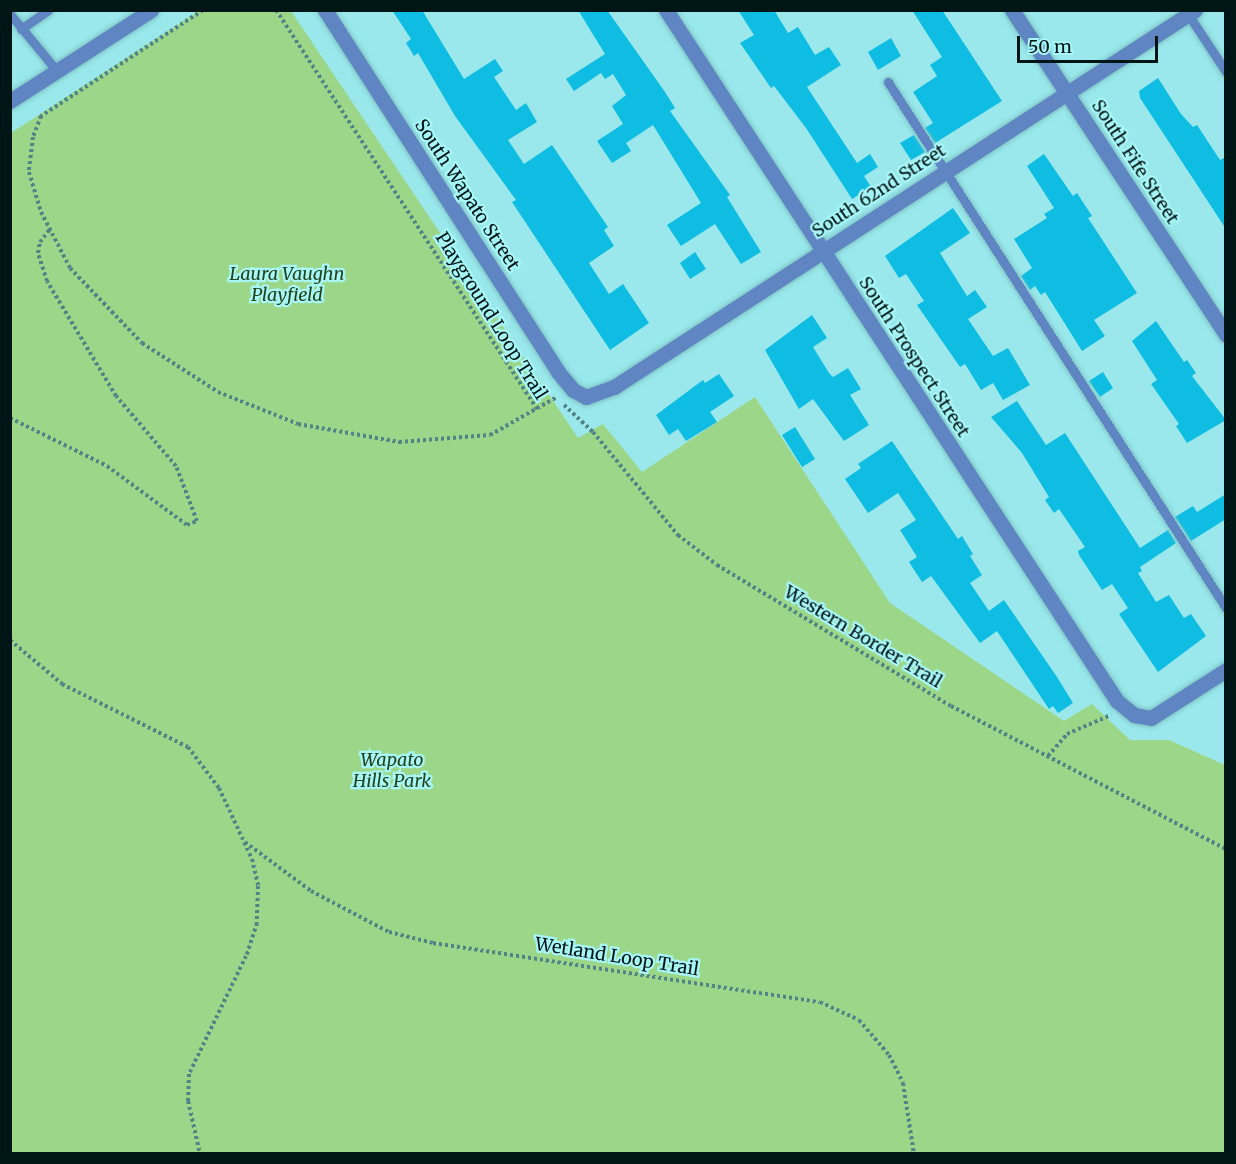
<!DOCTYPE html>
<html>
<head>
<meta charset="utf-8">
<style>
	body { margin:0 }
	#map { position:relative; width:1236px; height:1164px; overflow:hidden; background:#9ae8eb; font-family:Merriweather,serif }
	div>[style] { position:absolute }
	.green>* { inset:0; background:#9cd789 }
	.building>* { inset:0; background:#10bde2 }
	.path>* { height:4px; margin-top:-2px; transform-origin:0; background:repeating-linear-gradient(90deg,#518486 0 3px,transparent 0 6px) }
	.roads { filter:drop-shadow(0 0 2px #7ec2c5) drop-shadow(0 0 2px #7ec2c5) }
	.lane>* { height:9px; margin:-4.5px; padding:0 4.5px; transform-origin:4.5px; border-radius:4.5px; background:#5f86c2 }
	.street>* { height:15px; margin:-7.5px; padding:0 7.5px; transform-origin:7.5px; border-radius:7.5px; background:#5f86c2 }
	span { translate:-50% -50%; white-space:nowrap; text-align:center; line-height:1.15; -webkit-text-stroke:4.5px #a7f6f8; paint-order:stroke }
	.street-label { font-size:18px; color:#001516 }
	.park-label { font-size:18px; color:#224217; font-style:italic }
	.frame { position:absolute; inset:0; border:12px solid #001516; pointer-events:none }
	.scale { position:absolute; left:1017px; top:36px; width:141px; height:27px; box-sizing:border-box; border:3px solid #001516; border-top:0; padding-left:8px; font-size:18px; line-height:21px; white-space:nowrap; color:#001516; -webkit-text-stroke:4px #a7f6f8; paint-order:stroke }
</style>
</head>
<body>
<div id="map">
	<div class="green">
		<div style="clip-path:polygon(199px 11px,291px 11px,578px 438px,603px 424px,642px 472px,755px 397px,890px 603px,1064px 721px,1092px 704px,1130px 740px,1169px 740px,1225px 765px,1225px 1153px,11px 1154px,11px 133px)"></div>
	</div>
	<div class="building">
		<div style="clip-path:polygon(392px 10px,422px 10px,464px 79px,495px 59px,503px 71px,494px 77px,516px 110px,526px 103px,537px 122px,508px 140px,524px 164px,552px 145px,608px 227px,604px 230px,614px 246px,589px 263px,609px 294px,623px 284px,649px 323px,610px 350px,512px 202px,516px 200px,455px 116px,418px 53px,414px 56px,406px 43px,411px 39px)"></div>
		<div style="clip-path:polygon(578px 10px,607px 10px,665px 92px,675px 108px,670px 111px,730px 195px,727px 197px,761px 252px,741px 264px,715px 224px,681px 246px,667px 225px,701px 203px,653px 125px,626px 143px,631px 151px,612px 163px,597px 141px,623px 124px,612px 106px,626px 95px,613px 74px,605px 79px,601px 73px,574px 91px,566px 79px,605px 54px)"></div>
		<div style="clip-path:polygon(738px 10px,774px 10px,788px 33px,798px 27px,815px 55px,829px 47px,841px 65px,807px 87px,857px 163px,870px 154px,878px 167px,864px 176px,871px 187px,852px 199px,806px 128px,774px 86px,771px 88px,740px 43px,754px 35px)"></div>
		<div style="clip-path:polygon(912px 10px,942px 10px,1002px 101px,935px 143px,925px 128px,933px 123px,913px 92px,937px 76px,930px 65px,942px 57px)"></div>
		<div style="clip-path:polygon(891px 38px,901px 56px,878px 70px,868px 52px)"></div>
		<div style="clip-path:polygon(1158px 78px,1181px 114px,1193px 127px,1197px 125px,1220px 160px,1226px 157px,1226px 229px,1140px 98px,1139px 91px)"></div>
		<div style="clip-path:polygon(914px 135px,925px 152px,911px 160px,900px 143px)"></div>
		<div style="clip-path:polygon(1044px 154px,1073px 196px,1077px 193px,1092px 216px,1088px 218px,1137px 293px,1094px 320px,1105px 336px,1082px 351px,1045px 292px,1041px 295px,1035px 286px,1030px 290px,1021px 276px,1032px 268px,1014px 239px,1047px 218px,1044px 214px,1054px 208px,1027px 166px)"></div>
		<div style="clip-path:polygon(953px 208px,970px 233px,940px 253px,967px 296px,975px 290px,987px 307px,968px 319px,993px 356px,1008px 348px,1030px 385px,1003px 400px,993px 383px,981px 390px,965px 364px,960px 367px,917px 305px,924px 301px,906px 274px,899px 278px,885px 256px)"></div>
		<div style="clip-path:polygon(695px 252px,706px 269px,690px 279px,680px 263px)"></div>
		<div style="clip-path:polygon(812px 315px,827px 338px,813px 347px,829px 373px,833px 377px,848px 368px,861px 389px,850px 395px,869px 425px,844px 441px,813px 399px,799px 409px,765px 350px)"></div>
		<div style="clip-path:polygon(1156px 321px,1184px 362px,1187px 360px,1196px 373px,1192px 376px,1226px 420px,1187px 443px,1176px 426px,1179px 424px,1151px 384px,1157px 380px,1132px 341px)"></div>
		<div style="clip-path:polygon(1103px 372px,1113px 388px,1100px 397px,1089px 381px)"></div>
		<div style="clip-path:polygon(719px 374px,734px 396px,710px 412px,717px 422px,686px 441px,678px 429px,669px 435px,656px 415px,703px 380px,705px 383px)"></div>
		<div style="clip-path:polygon(1017px 401px,1046px 445px,1065px 433px,1140px 548px,1168px 530px,1176px 543px,1140px 567px,1142px 571px,1138px 573px,1156px 602px,1169px 595px,1184px 618px,1191px 614px,1206px 636px,1158px 672px,1119px 614px,1128px 608px,1112px 584px,1102px 590px,1079px 555px,1078px 551px,1085px 547px,1059px 509px,1054px 513px,1045px 500px,1049px 497px,1022px 453px,991px 417px)"></div>
		<div style="clip-path:polygon(795px 427px,815px 459px,802px 467px,782px 435px)"></div>
		<div style="clip-path:polygon(892px 441px,958px 539px,962px 536px,973px 554px,970px 556px,982px 575px,970px 583px,989px 611px,1004px 600px,1057px 677px,1073px 703px,1058px 713px,1053px 706px,1049px 709px,997px 631px,980px 643px,931px 576px,922px 582px,909px 562px,917px 557px,900px 530px,916px 520px,898px 493px,868px 513px,845px 479px,861px 468px,858px 464px)"></div>
		<div style="clip-path:polygon(1226px 494px,1226px 519px,1191px 541px,1175px 517px,1193px 506px,1197px 512px)"></div>
	</div>
	<div class="path">
		<div style="left:203px;top:10px;width:194px;rotate:146.8deg"></div>
		<div style="left:41px;top:116px;width:22px;rotate:111deg"></div>
		<div style="left:33px;top:137px;width:35px;rotate:97deg"></div>
		<div style="left:29px;top:172px;width:42px;rotate:73.3deg"></div>
		<div style="left:41px;top:212px;width:63px;rotate:62.6deg"></div>
		<div style="left:70px;top:268px;width:104px;rotate:46.2deg"></div>
		<div style="left:142px;top:343px;width:90px;rotate:32.8deg"></div>
		<div style="left:218px;top:392px;width:86px;rotate:21.8deg"></div>
		<div style="left:298px;top:424px;width:103px;rotate:10.1deg"></div>
		<div style="left:399px;top:442px;width:91px;rotate:-4.4deg"></div>
		<div style="left:490px;top:435px;width:77px;rotate:-29.6deg"></div>
		<div style="left:276px;top:10px;width:478px;rotate:56.8deg"></div>
		<div style="left:564px;top:405px;width:40px;rotate:43deg"></div>
		<div style="left:593px;top:432px;width:134px;rotate:50.5deg"></div>
		<div style="left:678px;top:535px;width:49px;rotate:37.6deg"></div>
		<div style="left:717px;top:565px;width:273px;rotate:31.1deg"></div>
		<div style="left:951px;top:706px;width:310px;rotate:27.5deg"></div>
		<div style="left:10px;top:418px;width:108px;rotate:26.3deg"></div>
		<div style="left:107px;top:466px;width:99px;rotate:36.4deg"></div>
		<div style="left:187px;top:525px;width:11px;rotate:-22deg"></div>
		<div style="left:197px;top:521px;width:59px;rotate:-110.9deg"></div>
		<div style="left:176px;top:466px;width:92px;rotate:-130.6deg"></div>
		<div style="left:116px;top:396px;width:134px;rotate:-121deg"></div>
		<div style="left:47px;top:281px;width:29px;rotate:-108deg"></div>
		<div style="left:38px;top:253px;width:11px;rotate:-80deg"></div>
		<div style="left:40px;top:242px;width:16px;rotate:-52deg"></div>
		<div style="left:10px;top:640px;width:68px;rotate:40.2deg"></div>
		<div style="left:62px;top:684px;width:141px;rotate:26.6deg"></div>
		<div style="left:188px;top:747px;width:51px;rotate:52.9deg"></div>
		<div style="left:219px;top:788px;width:78px;rotate:65.1deg"></div>
		<div style="left:252px;top:859px;width:28px;rotate:77deg"></div>
		<div style="left:258px;top:886px;width:37px;rotate:92deg"></div>
		<div style="left:257px;top:923px;width:35px;rotate:108deg"></div>
		<div style="left:246px;top:956px;width:131px;rotate:115.8deg"></div>
		<div style="left:189px;top:1074px;width:27px;rotate:92deg"></div>
		<div style="left:188px;top:1101px;width:54px;rotate:77.2deg"></div>
		<div style="left:1048px;top:756px;width:29px;rotate:-49deg"></div>
		<div style="left:1067px;top:734px;width:48px;rotate:-23.4deg"></div>
		<div style="left:245px;top:842px;width:82px;rotate:36.6deg"></div>
		<div style="left:311px;top:891px;width:88px;rotate:27.7deg"></div>
		<div style="left:389px;top:932px;width:45px;rotate:14deg"></div>
		<div style="left:433px;top:943px;width:391px;rotate:8.7deg"></div>
		<div style="left:820px;top:1002px;width:43px;rotate:24.8deg"></div>
		<div style="left:859px;top:1020px;width:46px;rotate:49.4deg"></div>
		<div style="left:889px;top:1055px;width:31px;rotate:63deg"></div>
		<div style="left:903px;top:1083px;width:72px;rotate:81.2deg"></div>
	</div>
	<div class="roads">
		<div class="lane">
			<div style="left:1186px;top:11px;width:73px;rotate:56.7deg"></div>
			<div style="left:10px;top:14px;width:74px;rotate:50.5deg"></div>
			<div style="left:21px;top:29px;width:33px;rotate:-35deg"></div>
			<div style="left:888px;top:82px;width:625px;rotate:57.28deg"></div>
		</div>
		<div class="street">
			<div style="left:325px;top:10px;width:431px;rotate:57.2deg"></div>
			<div style="left:558px;top:372px;width:23px;rotate:50deg"></div>
			<div style="left:573px;top:390px;width:15px;rotate:28deg"></div>
			<div style="left:586px;top:397px;width:30px;rotate:-20deg"></div>
			<div style="left:614px;top:387px;width:693px;rotate:-32.98deg"></div>
			<div style="left:666px;top:10px;width:825px;rotate:56.87deg"></div>
			<div style="left:1117px;top:701px;width:22px;rotate:39deg"></div>
			<div style="left:1134px;top:715px;width:17px;rotate:10deg"></div>
			<div style="left:1151px;top:718px;width:89px;rotate:-32.6deg"></div>
			<div style="left:1012px;top:10px;width:389px;rotate:56.6deg"></div>
			<div style="left:10px;top:101px;width:168px;rotate:-32.8deg"></div>
		</div>
	</div>
	<div class="street-label">
		<span style="left:1135px;top:162px;rotate:57deg">South Fife Street</span>
		<span style="left:879px;top:191px;rotate:-33deg">South 62nd Street</span>
		<span style="left:467px;top:195px;rotate:57deg">South Wapato Street</span>
		<span style="left:491px;top:316px;rotate:58deg">Playground Loop Trail</span>
		<span style="left:914px;top:357px;rotate:57deg">South Prospect Street</span>
		<span style="left:863px;top:637px;rotate:31deg">Western Border Trail</span>
		<span style="left:617px;top:957px;rotate:9deg">Wetland Loop Trail</span>
	</div>
	<div class="park-label">
		<span style="left:287px;top:285px">Laura Vaughn<br>Playfield</span>
		<span style="left:392px;top:771px">Wapato<br>Hills Park</span>
	</div>
	<div class="frame"></div>
	<div class="scale">50 m</div>
</div>
</body>
</html>
